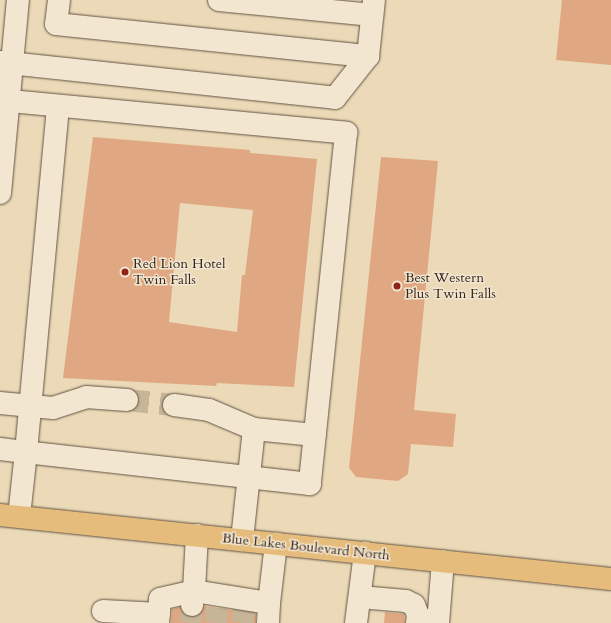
<!DOCTYPE html>
<html>
<head>
<meta charset="utf-8">
<style>
	body { margin:0 }
	#map { position:relative; width:611px; height:623px; overflow:hidden; background:#ebd9b7; font-family:Cardo,serif }
	div>[style] { position:absolute }
	.building>* { inset:0; background:#dfa882 }
	.minor-tunnel>* { height:22px; margin-top:-11px; transform-origin:0; background:repeating-linear-gradient(90deg,#c7b598 0 22px,transparent 0 33px) }
	.roads { filter:drop-shadow(0 0 1px #625343) drop-shadow(0 0 1px #625343) }
	.minor>* { height:22px; margin:-11px; padding:0 11px; transform-origin:11px; border-radius:11px; background:#f2e6d0 }
	.major>* { height:22px; margin:-11px; padding:0 11px; transform-origin:11px; border-radius:11px; background:#e6bc7c }
	.dots>* { width:11px; height:11px; translate:-50% -50%; box-sizing:border-box; border:2px solid #f2e6d0; border-radius:50% }
	span { translate:-50% -50%; white-space:nowrap; text-align:center; line-height:1.15; -webkit-text-stroke:3px #f2e6d0; paint-order:stroke }
	.poi-label { font-size:14px; color:#35261c }
	.left { translate:0 -50%; text-align:left }
	.street-label { font-size:14px; color:#35261c }
</style>
</head>
<body>
<div id="map">
	<div class="building">
		<div style="clip-path:polygon(562px 0,611px 0,611px 65px,556px 60px)"></div>
		<div style="clip-path:polygon(evenodd,93px 137px,250px 150px,250px 153px,317px 159px,294px 387px,217px 383px,216px 386px,63px 378px,93px 137px,180px 203px,253px 210px,245px 275px,242px 275px,237px 332px,169px 322px,180px 203px)"></div>
		<div style="clip-path:polygon(381px 157px,438px 161px,414px 410px,456px 414px,453px 447px,411px 444px,408px 474px,398px 481px,356px 477px,349px 468px)"></div>
		<div style="clip-path:polygon(204px 606px,256px 614px,256px 623px,171px 623px,172px 609px,180px 607px,184px 615px,191px 617px,202px 613px)"></div>
		<div style="clip-path:polygon(385px 612px,404px 614px,405px 623px,384px 623px)"></div>
	</div>
	<div class="minor-tunnel">
		<div style="left:127px;top:400px;width:47px;rotate:6.1deg"></div>
		<div style="left:190px;top:623px;width:18px;rotate:-84deg"></div>
		<div style="left:216px;top:623px;width:15px;rotate:-86deg"></div>
		<div style="left:242px;top:623px;width:13px;rotate:-81deg"></div>
	</div>
	<div class="roads">
		<div class="minor">
			<div style="left:59px;top:0;width:24px;rotate:97deg"></div>
			<div style="left:56px;top:24px;width:314px;rotate:5.9deg"></div>
			<div style="left:219px;top:0;width:154px;rotate:5.6deg"></div>
			<div style="left:0;top:62px;width:337px;rotate:6.1deg"></div>
			<div style="left:335px;top:98px;width:53px;rotate:-51.8deg"></div>
			<div style="left:368px;top:56px;width:56px;rotate:-83.9deg"></div>
			<div style="left:10px;top:101px;width:338px;rotate:5.4deg"></div>
			<div style="left:346px;top:133px;width:353px;rotate:95.9deg"></div>
			<div style="left:310px;top:484px;width:286px;rotate:-173.6deg"></div>
			<div style="left:26px;top:452px;width:64px;rotate:96.2deg"></div>
			<div style="left:0;top:193px;width:194px;rotate:-84.7deg"></div>
			<div style="left:0;top:403px;width:53px;rotate:5.4deg"></div>
			<div style="left:53px;top:408px;width:35px;rotate:-18deg"></div>
			<div style="left:86px;top:397px;width:41px;rotate:4.2deg"></div>
			<div style="left:174px;top:405px;width:35px;rotate:8deg"></div>
			<div style="left:209px;top:410px;width:49px;rotate:22.9deg"></div>
			<div style="left:254px;top:429px;width:112px;rotate:96.2deg"></div>
			<div style="left:254px;top:429px;width:61px;rotate:5.6deg"></div>
			<div style="left:0;top:449px;width:26px;rotate:7deg"></div>
			<div style="left:26px;top:452px;width:347px;rotate:-84.7deg"></div>
			<div style="left:197px;top:535px;width:56px;rotate:93.1deg"></div>
			<div style="left:194px;top:591px;width:76px;rotate:9.1deg"></div>
			<div style="left:269px;top:603px;width:60px;rotate:-83.3deg"></div>
			<div style="left:360px;top:597px;width:46px;rotate:5deg"></div>
			<div style="left:406px;top:601px;width:9px;rotate:27deg"></div>
			<div style="left:414px;top:605px;width:11px;rotate:68deg"></div>
			<div style="left:418px;top:615px;width:8px;rotate:97deg"></div>
			<div style="left:103px;top:611px;width:56px;rotate:3.1deg"></div>
			<div style="left:158px;top:623px;width:24px;rotate:-85deg"></div>
			<div style="left:160px;top:599px;width:35px;rotate:-13deg"></div>
			<div style="left:194px;top:591px;width:14px;rotate:98deg"></div>
			<div style="left:268px;top:623px;width:20px;rotate:-87deg"></div>
			<div style="left:356px;top:623px;width:71px;rotate:-82.7deg"></div>
			<div style="left:438px;top:623px;width:62px;rotate:-85.4deg"></div>
		</div>
		<div class="major">
			<div style="left:0;top:515px;width:614px;rotate:5.98deg"></div>
		</div>
	</div>
	<div class="dots">
		<div style="left:125px;top:272px;background:#8f2418"></div>
		<div style="left:397px;top:286px;background:#8f2418"></div>
	</div>
	<div class="poi-label">
		<span class="left" style="left:133px;top:272px">Red Lion Hotel<br>Twin Falls</span>
		<span class="left" style="left:405px;top:286px">Best Western<br>Plus Twin Falls</span>
	</div>
	<div class="street-label">
		<span style="left:306px;top:547px;rotate:6deg">Blue Lakes Boulevard North</span>
	</div>
</div>
</body>
</html>
